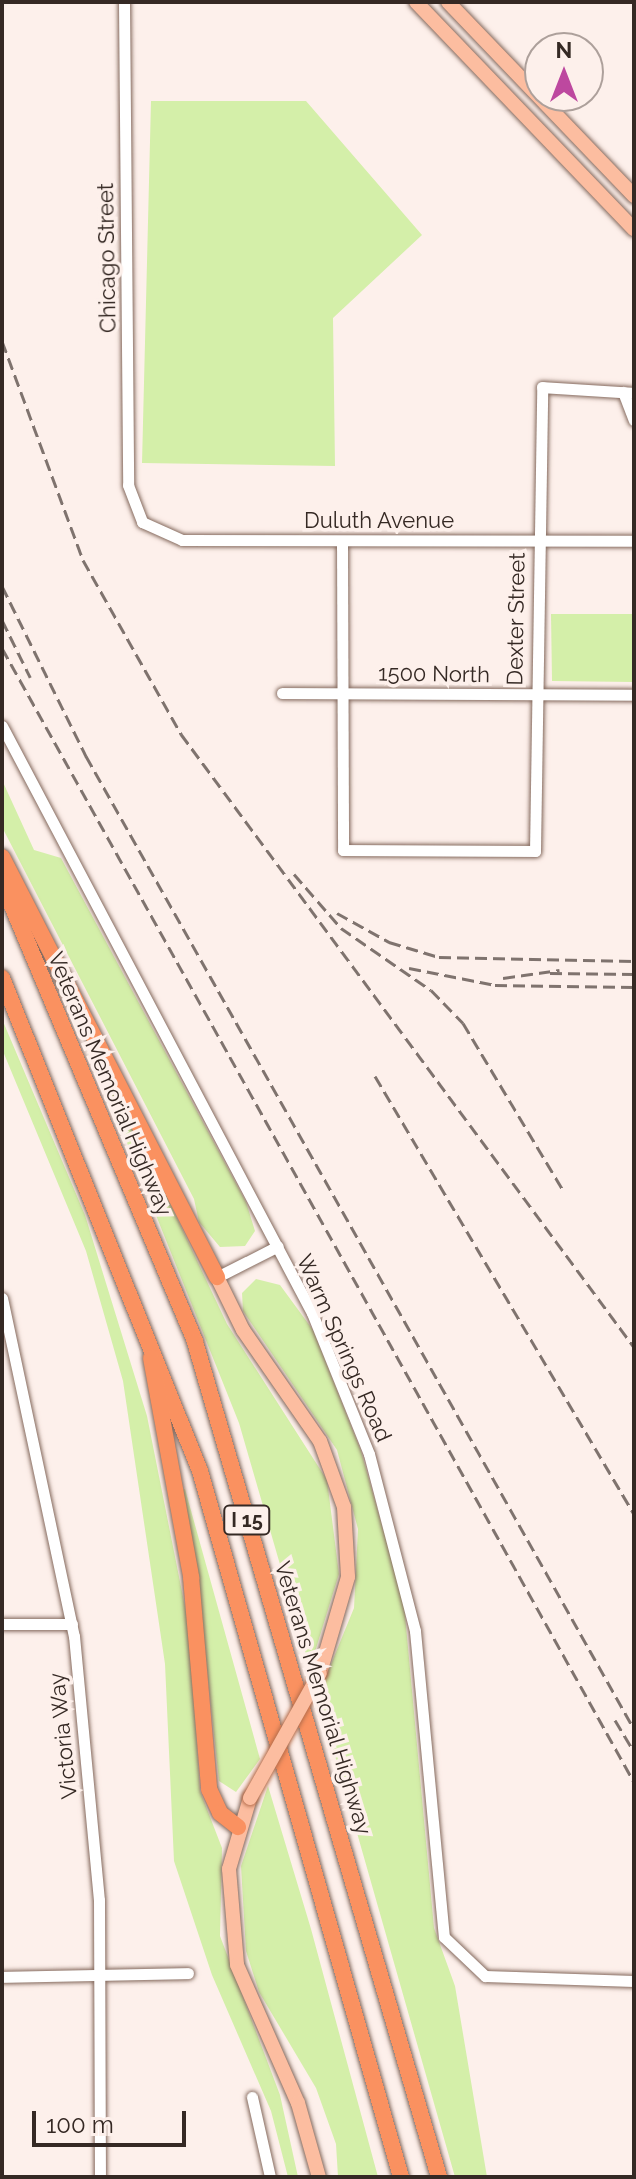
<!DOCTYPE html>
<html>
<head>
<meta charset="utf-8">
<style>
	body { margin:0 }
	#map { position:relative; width:636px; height:2179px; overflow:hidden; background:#fdf0eb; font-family:Raleway,sans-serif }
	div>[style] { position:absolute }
	.green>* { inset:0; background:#d4efa9 }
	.roads { filter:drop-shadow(0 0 2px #856a5e) drop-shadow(0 0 2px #856a5e) }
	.minor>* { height:11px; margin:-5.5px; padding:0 5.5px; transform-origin:5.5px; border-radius:5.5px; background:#fff }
	.major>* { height:14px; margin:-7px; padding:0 7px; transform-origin:7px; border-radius:7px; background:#fcbda0 }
	.highway>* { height:16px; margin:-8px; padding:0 8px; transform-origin:8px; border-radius:8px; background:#fa9160 }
	.rail>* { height:3px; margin-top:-1.5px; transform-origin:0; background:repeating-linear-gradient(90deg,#7f736e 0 12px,transparent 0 18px) }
	.bridges { filter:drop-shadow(0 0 2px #b56d4b) drop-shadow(0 0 2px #b56d4b) }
	.major-bridge>* { height:14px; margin:-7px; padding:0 7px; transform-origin:7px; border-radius:7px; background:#fcbda0 }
	span { translate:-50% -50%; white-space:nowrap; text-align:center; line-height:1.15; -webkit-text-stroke:7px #fdf0eb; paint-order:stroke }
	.shield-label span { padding:2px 6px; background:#fdf0eb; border:2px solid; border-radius:6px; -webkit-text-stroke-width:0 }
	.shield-label { font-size:20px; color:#352924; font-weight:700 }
	.street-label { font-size:22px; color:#352924 }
	.frame { position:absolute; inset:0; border:4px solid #352924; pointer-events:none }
	.north { position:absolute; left:524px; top:32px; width:80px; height:80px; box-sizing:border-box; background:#fdf0eb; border:2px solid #ada09b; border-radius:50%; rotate:0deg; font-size:22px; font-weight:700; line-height:32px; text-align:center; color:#352924 }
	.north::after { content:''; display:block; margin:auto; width:28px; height:36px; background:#bd489f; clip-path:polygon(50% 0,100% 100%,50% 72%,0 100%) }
	.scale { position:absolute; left:32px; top:2111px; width:154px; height:36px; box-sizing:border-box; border:4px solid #352924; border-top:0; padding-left:10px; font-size:24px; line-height:28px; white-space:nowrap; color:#352924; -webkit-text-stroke:6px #fdf0eb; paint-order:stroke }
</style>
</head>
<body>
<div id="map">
	<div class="green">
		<div style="clip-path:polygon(151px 101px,306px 101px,422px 235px,333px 318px,335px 466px,142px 463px)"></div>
		<div style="clip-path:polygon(551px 614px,634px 614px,634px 682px,552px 681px)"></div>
		<div style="clip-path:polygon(2px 780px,34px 850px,61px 858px,246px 1202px,255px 1231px,245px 1246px,220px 1247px,199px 1222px,194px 1199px,2px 827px)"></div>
		<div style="clip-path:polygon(2px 1019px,85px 1215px,147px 1416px,189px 1627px,200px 1791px,222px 1848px,220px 1936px,280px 2095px,298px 2177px,288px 2177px,271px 2111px,212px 1975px,174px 1861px,165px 1664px,123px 1381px,86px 1251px,2px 1049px)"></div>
		<div style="clip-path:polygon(92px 1038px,227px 1324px,327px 1480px,339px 1574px,310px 1668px,239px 1423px,86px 1040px)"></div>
		<div style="clip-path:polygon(256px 1279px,280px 1285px,313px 1330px,361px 1451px,404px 1604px,434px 1928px,455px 1986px,487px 2177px,455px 2177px,318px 1696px,354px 1608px,358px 1529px,337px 1450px,243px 1311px,242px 1293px)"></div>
		<div style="clip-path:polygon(185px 1489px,260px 1759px,236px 1792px,219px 1781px,200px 1604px,179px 1491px)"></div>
		<div style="clip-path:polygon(268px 1786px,311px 1929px,378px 2177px,338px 2177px,336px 2144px,316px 2088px,259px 1992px,246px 1951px,241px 1866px)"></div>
	</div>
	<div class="roads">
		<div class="minor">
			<div style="left:124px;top:2px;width:483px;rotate:89.5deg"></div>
			<div style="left:128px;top:485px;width:40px;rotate:69deg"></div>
			<div style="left:142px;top:522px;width:44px;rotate:24.2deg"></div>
			<div style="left:182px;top:540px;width:452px;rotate:0.1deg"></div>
			<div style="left:623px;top:392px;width:30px;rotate:69deg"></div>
			<div style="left:342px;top:541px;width:309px;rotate:89.8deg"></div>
			<div style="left:343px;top:850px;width:192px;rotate:0.3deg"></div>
			<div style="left:535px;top:851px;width:464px;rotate:-89.1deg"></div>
			<div style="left:542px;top:387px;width:92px;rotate:3.7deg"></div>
			<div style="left:282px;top:693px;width:352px;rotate:0.3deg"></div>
			<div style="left:2px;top:726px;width:664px;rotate:62.16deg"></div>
			<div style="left:312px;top:1313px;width:152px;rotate:68deg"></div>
			<div style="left:369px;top:1454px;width:183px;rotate:75.4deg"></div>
			<div style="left:415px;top:1631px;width:307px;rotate:84.6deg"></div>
			<div style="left:444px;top:1937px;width:57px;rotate:43.6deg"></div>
			<div style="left:485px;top:1976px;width:149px;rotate:1.9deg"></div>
			<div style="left:217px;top:1277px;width:68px;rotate:-26.9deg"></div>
			<div style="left:2px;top:1298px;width:346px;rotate:78deg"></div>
			<div style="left:74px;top:1636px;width:265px;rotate:84.6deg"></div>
			<div style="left:99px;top:1900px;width:277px;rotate:89.8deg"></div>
			<div style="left:2px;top:1624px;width:70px"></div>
			<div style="left:2px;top:1977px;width:186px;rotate:-1.2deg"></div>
			<div style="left:252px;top:2097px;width:82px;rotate:77.3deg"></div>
		</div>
		<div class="major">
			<div style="left:416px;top:2px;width:315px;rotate:46.2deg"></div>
			<div style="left:448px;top:2px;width:269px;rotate:46.2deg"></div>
			<div style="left:217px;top:1277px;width:59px;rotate:63.9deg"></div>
			<div style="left:243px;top:1330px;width:135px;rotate:55.3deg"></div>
			<div style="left:320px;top:1441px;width:70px;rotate:70deg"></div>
			<div style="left:344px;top:1507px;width:70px;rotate:86.7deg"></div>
			<div style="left:348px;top:1577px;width:100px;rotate:106.3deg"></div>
			<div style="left:250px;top:1798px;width:74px;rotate:106.5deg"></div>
			<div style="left:229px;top:1869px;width:96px;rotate:85.2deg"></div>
			<div style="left:237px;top:1965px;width:151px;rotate:66.2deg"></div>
			<div style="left:298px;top:2103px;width:77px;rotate:74.2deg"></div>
		</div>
		<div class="highway">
			<div style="left:2px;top:857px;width:472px;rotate:62.9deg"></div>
			<div style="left:2px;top:882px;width:499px;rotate:67.2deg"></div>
			<div style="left:195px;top:1342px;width:870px;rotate:73.71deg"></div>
			<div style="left:2px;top:978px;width:531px;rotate:68.12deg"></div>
			<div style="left:200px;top:1471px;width:734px;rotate:74.11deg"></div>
			<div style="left:151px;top:1358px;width:223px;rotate:79.6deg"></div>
			<div style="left:191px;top:1577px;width:213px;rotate:85.1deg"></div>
			<div style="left:209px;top:1789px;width:26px;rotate:65deg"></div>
			<div style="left:220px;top:1813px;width:23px;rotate:38deg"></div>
		</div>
	</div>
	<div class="rail">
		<div style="left:2px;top:341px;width:233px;rotate:69.7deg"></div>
		<div style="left:83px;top:560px;width:200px;rotate:60.6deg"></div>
		<div style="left:181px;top:734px;width:762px;rotate:53.54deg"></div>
		<div style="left:2px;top:586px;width:190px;rotate:63.7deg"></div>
		<div style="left:86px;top:756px;width:1117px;rotate:60.61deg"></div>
		<div style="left:2px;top:620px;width:64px;rotate:63.8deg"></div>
		<div style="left:2px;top:648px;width:1298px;rotate:60.87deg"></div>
		<div style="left:294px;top:874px;width:72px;rotate:49deg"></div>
		<div style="left:341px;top:928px;width:109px;rotate:34.6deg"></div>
		<div style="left:431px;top:990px;width:46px;rotate:45.9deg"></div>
		<div style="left:463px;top:1023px;width:195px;rotate:59.1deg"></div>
		<div style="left:337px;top:913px;width:60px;rotate:29.1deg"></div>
		<div style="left:389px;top:942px;width:52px;rotate:16.7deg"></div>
		<div style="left:439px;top:957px;width:195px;rotate:1.2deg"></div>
		<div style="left:409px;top:968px;width:88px;rotate:11.2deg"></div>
		<div style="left:495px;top:985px;width:139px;rotate:0.8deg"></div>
		<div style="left:550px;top:973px;width:84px;rotate:0.7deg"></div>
		<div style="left:503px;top:978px;width:57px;rotate:-8.1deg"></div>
		<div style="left:375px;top:1076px;width:509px;rotate:59.4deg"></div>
		<div style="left:615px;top:1720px;width:37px;rotate:59deg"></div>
	</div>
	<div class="bridges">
		<div class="major-bridge">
			<div style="left:250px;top:1798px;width:143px;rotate:-60.8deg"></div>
		</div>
	</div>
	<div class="shield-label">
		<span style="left:247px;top:1520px">I 15</span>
	</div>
	<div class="street-label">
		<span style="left:107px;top:258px;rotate:-91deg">Chicago Street</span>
		<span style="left:379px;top:521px">Duluth Avenue</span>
		<span style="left:516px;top:619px;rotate:-89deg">Dexter Street</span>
		<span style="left:434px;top:674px;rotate:1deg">1500 North</span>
		<span style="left:110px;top:1084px;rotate:67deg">Veterans Memorial Highway</span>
		<span style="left:344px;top:1348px;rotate:66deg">Warm Springs Road</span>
		<span style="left:323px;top:1698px;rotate:73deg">Veterans Memorial Highway</span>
		<span style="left:63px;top:1736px;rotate:-96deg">Victoria Way</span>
	</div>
	<div class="frame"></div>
	<div class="north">N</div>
	<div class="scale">100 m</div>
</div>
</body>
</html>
